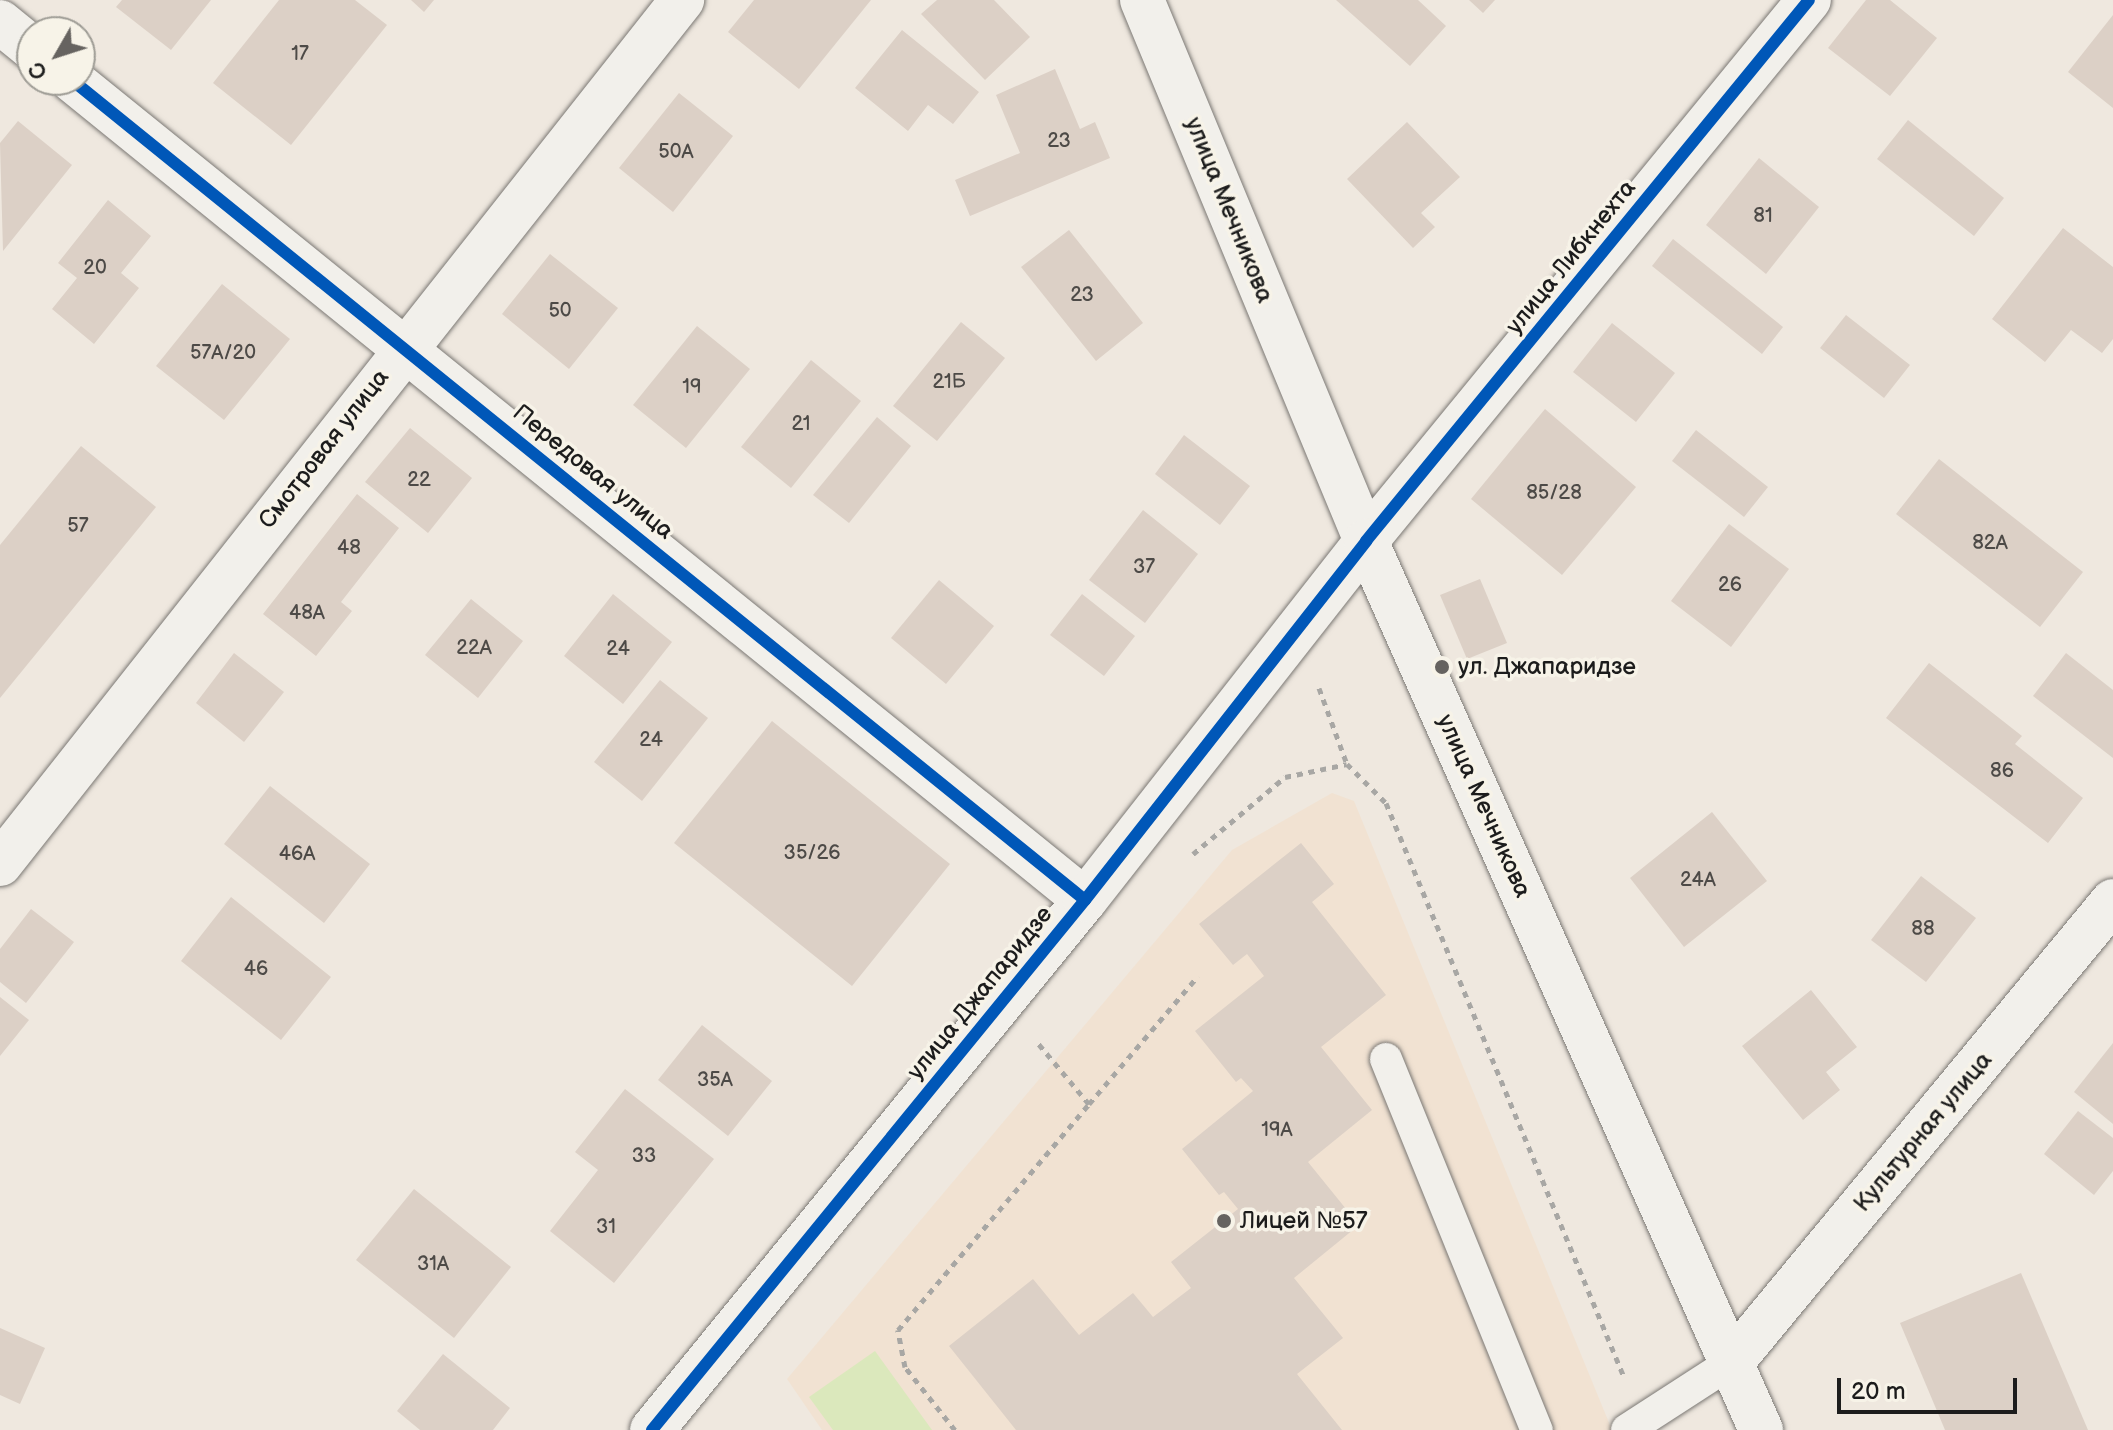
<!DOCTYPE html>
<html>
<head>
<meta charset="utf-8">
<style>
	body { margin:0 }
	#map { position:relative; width:2113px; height:1430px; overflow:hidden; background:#efe8df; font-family:"Balsamiq Sans",sans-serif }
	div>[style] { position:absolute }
	.built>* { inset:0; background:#f1e2d2 }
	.green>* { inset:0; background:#dbe8bc }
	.building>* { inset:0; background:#dcd0c6 }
	.path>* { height:5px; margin-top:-2.5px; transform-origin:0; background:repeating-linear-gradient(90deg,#a8a7a4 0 6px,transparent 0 12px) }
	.roads { filter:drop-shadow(0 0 2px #7b7874) drop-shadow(0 0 2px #7b7874) }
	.lane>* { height:32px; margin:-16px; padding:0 16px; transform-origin:16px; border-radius:16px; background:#f2f0eb }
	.street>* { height:44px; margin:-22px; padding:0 22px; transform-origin:22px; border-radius:22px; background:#f2f0eb }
	.secondary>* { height:44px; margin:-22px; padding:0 22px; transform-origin:22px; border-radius:22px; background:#f2f0eb }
	.cycleway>* { height:12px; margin:-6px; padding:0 6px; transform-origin:6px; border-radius:6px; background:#0057b8 }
	.dots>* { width:22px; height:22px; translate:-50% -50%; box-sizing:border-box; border:4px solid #f7f3e8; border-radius:50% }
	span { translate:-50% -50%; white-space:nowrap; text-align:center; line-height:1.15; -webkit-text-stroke:7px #f7f3e8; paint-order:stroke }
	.number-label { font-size:20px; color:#4d4a47 }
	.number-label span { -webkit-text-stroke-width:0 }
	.street-label { font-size:24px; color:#1c1c1c }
	.poi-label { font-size:24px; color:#1c1c1c }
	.left { translate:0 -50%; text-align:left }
	.north { position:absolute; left:16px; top:16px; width:80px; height:80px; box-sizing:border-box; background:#f7f3e8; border:2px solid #9f9d96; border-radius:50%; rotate:231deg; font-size:22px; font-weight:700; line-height:32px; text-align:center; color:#1c1c1c }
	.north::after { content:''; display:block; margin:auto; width:28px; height:36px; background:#666360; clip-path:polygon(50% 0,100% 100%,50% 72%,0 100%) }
	.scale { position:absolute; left:1837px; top:1378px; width:180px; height:36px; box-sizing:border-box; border:4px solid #1c1c1c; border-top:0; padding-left:10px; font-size:24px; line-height:28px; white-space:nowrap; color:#1c1c1c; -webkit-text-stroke:6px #f7f3e8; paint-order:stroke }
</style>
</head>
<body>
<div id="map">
	<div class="built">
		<div style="clip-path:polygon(1332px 793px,1354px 801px,1612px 1430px,822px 1430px,787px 1379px,1232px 850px)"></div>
	</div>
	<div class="green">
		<div style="clip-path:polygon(875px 1351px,932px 1430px,833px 1430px,809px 1397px)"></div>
	</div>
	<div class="building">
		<div style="clip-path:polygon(122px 0,211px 0,171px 50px,116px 7px)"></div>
		<div style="clip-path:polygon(279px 0,355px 0,387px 25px,291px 145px,213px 83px)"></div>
		<div style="clip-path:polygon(411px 0,434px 0,424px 12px)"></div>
		<div style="clip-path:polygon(754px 0,871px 0,799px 89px,728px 32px)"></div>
		<div style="clip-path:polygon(937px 0,994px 0,1030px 37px,985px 80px,921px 14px)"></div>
		<div style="clip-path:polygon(1336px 0,1418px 0,1446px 26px,1410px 66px)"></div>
		<div style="clip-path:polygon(1469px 0,1495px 0,1483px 13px)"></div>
		<div style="clip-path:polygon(1866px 0,1890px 0,1937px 38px,1890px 96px,1828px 48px)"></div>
		<div style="clip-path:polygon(2113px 15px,2113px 108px,2068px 72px)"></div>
		<div style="clip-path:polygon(902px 30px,979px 92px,953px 124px,928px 105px,908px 131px,855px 88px)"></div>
		<div style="clip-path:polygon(1055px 69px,1080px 129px,1095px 122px,1110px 158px,970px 216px,955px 180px,1020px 153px,996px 95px)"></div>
		<div style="clip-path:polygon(679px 93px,733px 136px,673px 212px,619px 168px)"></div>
		<div style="clip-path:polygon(1908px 120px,2004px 198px,1974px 236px,1877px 159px)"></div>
		<div style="clip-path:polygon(18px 121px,72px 165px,3px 251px,0 143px)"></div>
		<div style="clip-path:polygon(1407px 122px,1460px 177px,1421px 213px,1435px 227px,1413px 248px,1347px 179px)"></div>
		<div style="clip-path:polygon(1759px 158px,1819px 207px,1766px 274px,1706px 225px)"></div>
		<div style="clip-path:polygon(108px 200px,151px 236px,121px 273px,139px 288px,94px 344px,52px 309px,77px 278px,58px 263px)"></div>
		<div style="clip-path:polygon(2063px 228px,2113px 267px,2113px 339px,2102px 353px,2071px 330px,2045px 362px,1992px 319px)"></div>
		<div style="clip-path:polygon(1069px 230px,1143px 323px,1096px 361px,1021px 267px)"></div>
		<div style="clip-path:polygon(1673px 239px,1783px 327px,1762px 354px,1652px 266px)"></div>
		<div style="clip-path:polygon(550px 254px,618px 308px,569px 369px,502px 314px)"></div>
		<div style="clip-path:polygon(222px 284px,290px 339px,224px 420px,156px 366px)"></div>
		<div style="clip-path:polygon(1846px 315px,1910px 365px,1884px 398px,1820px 348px)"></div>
		<div style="clip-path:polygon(961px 322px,1005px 358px,937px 441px,893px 406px)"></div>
		<div style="clip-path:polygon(1612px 323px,1675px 373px,1636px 422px,1573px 372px)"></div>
		<div style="clip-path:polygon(697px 326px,750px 369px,686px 448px,633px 405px)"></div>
		<div style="clip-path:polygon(811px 360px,861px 401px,791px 488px,741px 447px)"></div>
		<div style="clip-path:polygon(1545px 409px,1636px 487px,1562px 575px,1471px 499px)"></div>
		<div style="clip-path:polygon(877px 417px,911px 446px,849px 523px,813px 495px)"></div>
		<div style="clip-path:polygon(410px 428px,472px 478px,428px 533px,365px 482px)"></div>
		<div style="clip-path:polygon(1696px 430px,1768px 487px,1744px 517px,1672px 461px)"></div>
		<div style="clip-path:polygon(1184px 435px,1250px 486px,1220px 525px,1155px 474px)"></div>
		<div style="clip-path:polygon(81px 446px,156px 507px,0 698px,0 545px)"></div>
		<div style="clip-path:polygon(1939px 459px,2083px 572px,2040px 627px,1896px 514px)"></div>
		<div style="clip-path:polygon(357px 494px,399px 528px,341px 602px,352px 611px,316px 656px,263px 614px)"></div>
		<div style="clip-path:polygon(1143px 510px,1198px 554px,1145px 623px,1089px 580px)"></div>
		<div style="clip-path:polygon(1729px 524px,1789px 569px,1731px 647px,1671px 601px)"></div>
		<div style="clip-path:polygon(1480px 579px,1507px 643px,1467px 659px,1440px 595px)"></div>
		<div style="clip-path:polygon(939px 580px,994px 626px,946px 684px,891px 638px)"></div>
		<div style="clip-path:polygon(613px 594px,672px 642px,623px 704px,564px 656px)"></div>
		<div style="clip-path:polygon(1082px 594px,1135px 636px,1104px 676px,1050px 635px)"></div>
		<div style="clip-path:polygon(471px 599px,523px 641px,478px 698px,425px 655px)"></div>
		<div style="clip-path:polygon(234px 653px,284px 692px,244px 742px,196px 703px)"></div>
		<div style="clip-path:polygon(2066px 653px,2113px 690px,2113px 758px,2033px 696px)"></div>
		<div style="clip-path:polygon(1929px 663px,2022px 736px,2015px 744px,2083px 798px,2048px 843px,1886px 718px)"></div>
		<div style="clip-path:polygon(660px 680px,708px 718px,642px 801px,594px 762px)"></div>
		<div style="clip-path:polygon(772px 721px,950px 864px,852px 986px,674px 843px)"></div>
		<div style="clip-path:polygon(270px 786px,370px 864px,324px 923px,224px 844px)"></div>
		<div style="clip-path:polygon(1712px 812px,1767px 881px,1684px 947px,1630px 878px)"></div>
		<div style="clip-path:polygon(1301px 843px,1334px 884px,1312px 902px,1386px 995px,1321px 1047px,1372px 1110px,1308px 1162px,1359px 1225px,1294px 1278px,1343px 1338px,1297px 1374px,1342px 1430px,1016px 1430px,949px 1346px,1033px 1279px,1079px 1335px,1133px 1293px,1153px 1317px,1191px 1288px,1171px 1262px,1238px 1209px,1224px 1192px,1219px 1195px,1182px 1149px,1253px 1091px,1241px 1078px,1236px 1082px,1195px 1031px,1264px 976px,1247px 954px,1233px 965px,1199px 924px)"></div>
		<div style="clip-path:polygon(1921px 876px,1976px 918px,1926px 982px,1871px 940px)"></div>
		<div style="clip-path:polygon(231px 897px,331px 977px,281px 1040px,181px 961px)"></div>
		<div style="clip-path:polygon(31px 909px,74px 942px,26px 1003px,0 982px,0 949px)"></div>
		<div style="clip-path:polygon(1811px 990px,1857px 1047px,1826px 1072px,1840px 1090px,1803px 1120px,1742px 1046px)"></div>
		<div style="clip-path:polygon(0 997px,29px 1020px,0 1056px)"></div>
		<div style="clip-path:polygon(702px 1025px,772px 1081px,728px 1136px,658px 1080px)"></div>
		<div style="clip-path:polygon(2113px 1043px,2113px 1124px,2074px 1092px)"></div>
		<div style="clip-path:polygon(625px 1089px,714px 1159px,614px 1283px,550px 1231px,598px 1170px,575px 1152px)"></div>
		<div style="clip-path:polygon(2078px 1111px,2113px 1138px,2113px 1171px,2094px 1195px,2044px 1154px)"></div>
		<div style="clip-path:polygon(414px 1189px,511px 1267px,454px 1338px,356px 1260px)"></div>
		<div style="clip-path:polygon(2021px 1273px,2088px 1430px,1945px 1430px,1900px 1323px)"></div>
		<div style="clip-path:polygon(0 1328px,45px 1348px,20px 1404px,0 1395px)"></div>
		<div style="clip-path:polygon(443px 1354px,510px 1408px,493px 1430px,420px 1430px,397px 1411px)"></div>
	</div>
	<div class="path">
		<div style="left:1319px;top:688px;width:81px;rotate:69.8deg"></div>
		<div style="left:1347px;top:764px;width:55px;rotate:45deg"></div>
		<div style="left:1386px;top:803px;width:621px;rotate:67.48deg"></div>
		<div style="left:1193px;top:854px;width:120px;rotate:-39.9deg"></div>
		<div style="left:1285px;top:777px;width:63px;rotate:-11.8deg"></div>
		<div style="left:1089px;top:1104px;width:168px;rotate:-49.6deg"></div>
		<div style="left:955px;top:1430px;width:80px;rotate:-128.4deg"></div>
		<div style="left:905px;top:1367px;width:38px;rotate:-101deg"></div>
		<div style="left:898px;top:1330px;width:296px;rotate:-49.8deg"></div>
		<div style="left:1089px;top:1104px;width:81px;rotate:-130deg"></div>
	</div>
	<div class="roads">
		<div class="lane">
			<div style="left:1386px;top:1059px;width:401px;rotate:67.9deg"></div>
			<div style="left:1627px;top:1430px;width:125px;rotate:-32.9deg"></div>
		</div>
		<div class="street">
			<div style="left:0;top:22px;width:41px;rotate:39.1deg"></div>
			<div style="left:72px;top:80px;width:1303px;rotate:38.99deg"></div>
			<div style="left:0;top:864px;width:1101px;rotate:-51.71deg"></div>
			<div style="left:1732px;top:1362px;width:598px;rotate:-50.43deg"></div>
			<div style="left:652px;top:1430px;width:684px;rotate:-50.75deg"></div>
			<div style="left:1085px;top:900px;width:456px;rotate:-51.9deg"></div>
			<div style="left:1366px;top:541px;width:699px;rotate:-50.69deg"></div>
		</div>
		<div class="secondary">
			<div style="left:1142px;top:0;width:586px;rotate:67.51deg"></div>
			<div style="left:1366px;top:541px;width:973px;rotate:66.04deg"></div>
		</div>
	</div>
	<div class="cycleway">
		<div style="left:72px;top:80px;width:1303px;rotate:38.99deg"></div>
		<div style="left:652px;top:1430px;width:684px;rotate:-50.75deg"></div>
		<div style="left:1085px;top:900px;width:456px;rotate:-51.9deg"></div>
		<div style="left:1366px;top:541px;width:699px;rotate:-50.69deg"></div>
	</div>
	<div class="dots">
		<div style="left:1442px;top:667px;background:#666360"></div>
		<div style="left:1224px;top:1221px;background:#666360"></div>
	</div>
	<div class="number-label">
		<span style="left:300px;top:54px">17</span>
		<span style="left:1059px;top:141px">23</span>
		<span style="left:676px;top:152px">50А</span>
		<span style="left:1763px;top:216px">81</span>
		<span style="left:95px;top:268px">20</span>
		<span style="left:1082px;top:295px">23</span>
		<span style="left:560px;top:311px">50</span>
		<span style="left:223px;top:353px">57А/20</span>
		<span style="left:949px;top:382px">21Б</span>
		<span style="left:692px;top:387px">19</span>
		<span style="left:801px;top:424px">21</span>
		<span style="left:419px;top:480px">22</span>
		<span style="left:1554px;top:493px">85/28</span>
		<span style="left:78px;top:526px">57</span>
		<span style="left:1990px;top:543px">82А</span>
		<span style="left:349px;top:548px">48</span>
		<span style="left:1144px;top:567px">37</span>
		<span style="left:1730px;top:585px">26</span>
		<span style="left:307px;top:613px">48А</span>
		<span style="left:474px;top:648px">22А</span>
		<span style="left:618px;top:649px">24</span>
		<span style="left:651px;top:740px">24</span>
		<span style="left:2002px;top:771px">86</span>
		<span style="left:812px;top:853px">35/26</span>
		<span style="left:297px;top:854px">46А</span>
		<span style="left:1698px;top:880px">24А</span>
		<span style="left:1923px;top:929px">88</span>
		<span style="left:256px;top:969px">46</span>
		<span style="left:715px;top:1080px">35А</span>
		<span style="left:1277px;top:1130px">19А</span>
		<span style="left:644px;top:1156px">33</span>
		<span style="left:606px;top:1227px">31</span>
		<span style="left:433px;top:1264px">31А</span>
	</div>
	<div class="street-label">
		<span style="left:1229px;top:210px;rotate:68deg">улица Мечникова</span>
		<span style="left:1571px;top:257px;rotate:-51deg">улица Либкнехта</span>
		<span style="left:324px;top:449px;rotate:-52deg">Смотровая улица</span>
		<span style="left:593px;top:472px;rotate:39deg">Передовая улица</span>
		<span style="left:1484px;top:806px;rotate:66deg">улица Мечникова</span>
		<span style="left:980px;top:993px;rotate:-51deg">улица Джапаридзе</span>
		<span style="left:1923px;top:1132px;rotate:-50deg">Культурная улица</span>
	</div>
	<div class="poi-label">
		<span class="left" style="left:1458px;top:667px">ул. Джапаридзе</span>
		<span class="left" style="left:1240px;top:1221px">Лицей №57</span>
	</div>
	<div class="north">С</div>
	<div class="scale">20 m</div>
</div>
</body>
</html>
